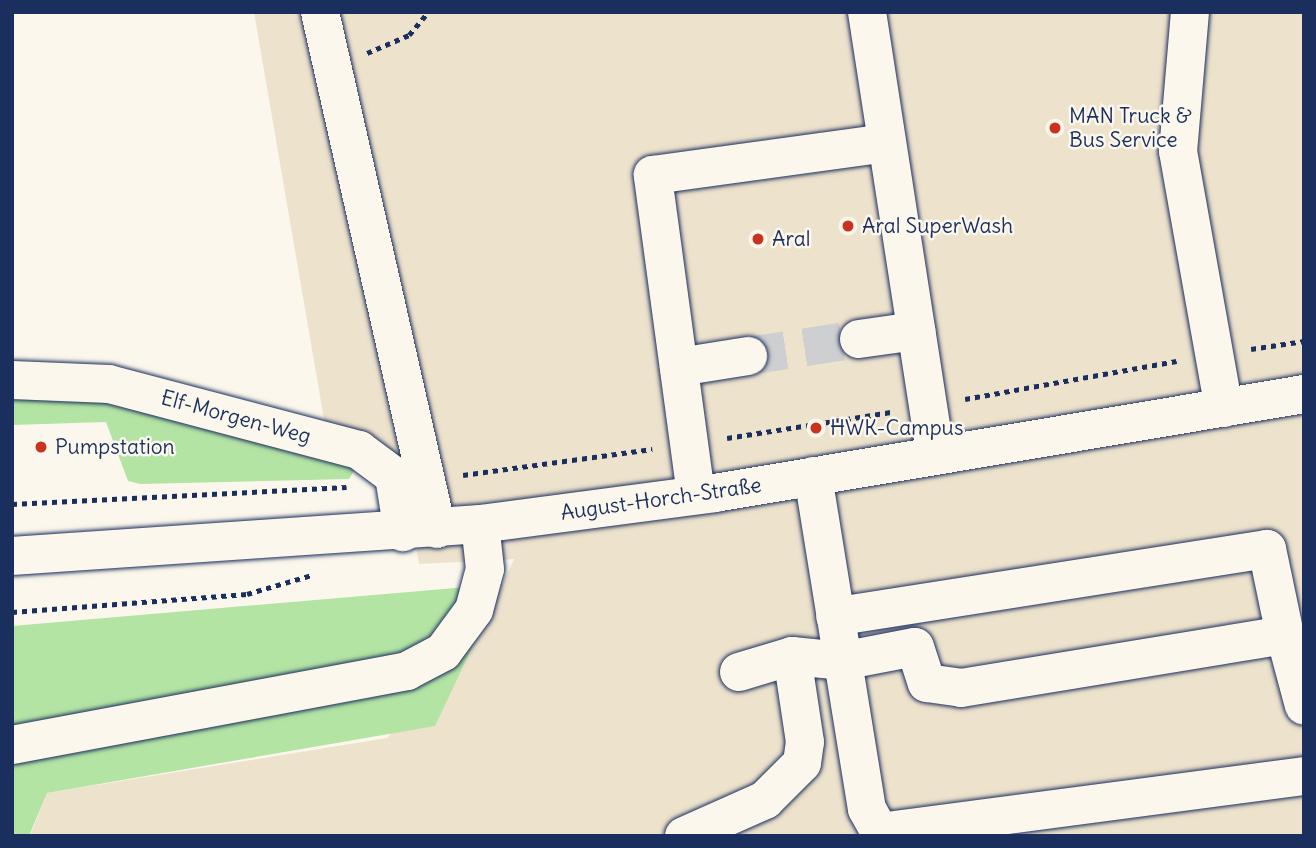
<!DOCTYPE html>
<html>
<head>
<meta charset="utf-8">
<style>
	body { margin:0 }
	#map { position:relative; width:1316px; height:848px; overflow:hidden; background:#fbf7ec; font-family:Delius,sans-serif }
	div>[style] { position:absolute }
	.built>* { inset:0; background:#ede2cc }
	.green>* { inset:0; background:#b3e4a4 }
	.minor-tunnel>* { height:38px; margin-top:-19px; transform-origin:0; background:repeating-linear-gradient(90deg,#cecfd0 0 38px,transparent 0 57px) }
	.path>* { height:4.5px; margin-top:-2.25px; transform-origin:0; background:repeating-linear-gradient(90deg,#1b2f5e 0 5px,transparent 0 10px) }
	.roads { filter:drop-shadow(0 0 2px #1b2f5e) drop-shadow(0 0 2px #1b2f5e) }
	.minor>* { height:38px; margin:-19px; padding:0 19px; transform-origin:19px; border-radius:19px; background:#fbf7ec }
	.major>* { height:38px; margin:-19px; padding:0 19px; transform-origin:19px; border-radius:19px; background:#fbf7ec }
	.dots>* { width:19px; height:19px; translate:-50% -50%; box-sizing:border-box; border:4px solid #fbf7ec; border-radius:50% }
	span { translate:-50% -50%; white-space:nowrap; text-align:center; line-height:1.15; -webkit-text-stroke:5px #fbf7ec; paint-order:stroke }
	.poi-label { font-size:21px; color:#1b2f5e }
	.left { translate:0 -50%; text-align:left }
	.street-label { font-size:21px; color:#1b2f5e }
	.frame { position:absolute; inset:0; border:14px solid #1b2f5e; pointer-events:none }
</style>
</head>
<body>
<div id="map">
	<div class="built">
		<div style="clip-path:polygon(254px 12px,1304px 12px,1304px 836px,30px 836px,47px 793px,387px 738px,482px 631px,514px 559px,419px 564px,401px 455px,325px 425px)"></div>
	</div>
	<div class="green">
		<div style="clip-path:polygon(51px 389px,356px 467px,349px 479px,140px 484px,128px 481px,106px 422px,12px 425px,12px 394px)"></div>
		<div style="clip-path:polygon(502px 584px,435px 726px,47px 793px,29px 836px,12px 836px,12px 626px)"></div>
	</div>
	<div class="minor-tunnel">
		<div style="left:748px;top:356px;width:112px;rotate:-8.7deg"></div>
	</div>
	<div class="path">
		<div style="left:367px;top:53px;width:46px;rotate:-23.2deg"></div>
		<div style="left:409px;top:35px;width:30px;rotate:-50deg"></div>
		<div style="left:1251px;top:349px;width:54px;rotate:-8.6deg"></div>
		<div style="left:965px;top:399px;width:215px;rotate:-10.2deg"></div>
		<div style="left:727px;top:438px;width:166px;rotate:-9deg"></div>
		<div style="left:463px;top:475px;width:191px;rotate:-7.8deg"></div>
		<div style="left:12px;top:504px;width:335px;rotate:-2.9deg"></div>
		<div style="left:12px;top:612px;width:236px;rotate:-4.4deg"></div>
		<div style="left:247px;top:594px;width:68px;rotate:-16.3deg"></div>
	</div>
	<div class="roads">
		<div class="minor">
			<div style="left:320px;top:12px;width:530px;rotate:77.25deg"></div>
			<div style="left:867px;top:12px;width:449px;rotate:81.2deg"></div>
			<div style="left:1190px;top:12px;width:140px;rotate:94.9deg"></div>
			<div style="left:1178px;top:151px;width:261px;rotate:79.9deg"></div>
			<div style="left:859px;top:339px;width:58px;rotate:-8deg"></div>
			<div style="left:679px;top:367px;width:70px;rotate:-9.1deg"></div>
			<div style="left:12px;top:380px;width:97px;rotate:2.4deg"></div>
			<div style="left:109px;top:384px;width:259px;rotate:14.8deg"></div>
			<div style="left:359px;top:450px;width:44px;rotate:36.6deg"></div>
			<div style="left:394px;top:476px;width:57px;rotate:80.9deg"></div>
			<div style="left:813px;top:476px;width:337px;rotate:80.8deg"></div>
			<div style="left:867px;top:809px;width:31px;rotate:61deg"></div>
			<div style="left:696px;top:495px;width:323px;rotate:-97.7deg"></div>
			<div style="left:653px;top:175px;width:236px;rotate:-7.8deg"></div>
			<div style="left:1285px;top:635px;width:73px;rotate:75deg"></div>
			<div style="left:739px;top:672px;width:55px;rotate:-16.8deg"></div>
			<div style="left:792px;top:656px;width:50px;rotate:5.7deg"></div>
			<div style="left:842px;top:661px;width:74px;rotate:-10.9deg"></div>
			<div style="left:915px;top:647px;width:38px;rotate:72deg"></div>
			<div style="left:927px;top:683px;width:34px;rotate:8deg"></div>
			<div style="left:961px;top:688px;width:328px;rotate:-9.3deg"></div>
			<div style="left:1285px;top:635px;width:88px;rotate:-101.8deg"></div>
			<div style="left:1267px;top:549px;width:437px;rotate:171.1deg"></div>
			<div style="left:12px;top:745px;width:402px;rotate:-10.6deg"></div>
			<div style="left:407px;top:671px;width:41px;rotate:-27.8deg"></div>
			<div style="left:443px;top:652px;width:52px;rotate:-53.6deg"></div>
			<div style="left:474px;top:610px;width:42px;rotate:-75deg"></div>
			<div style="left:485px;top:569px;width:45px;rotate:-96.3deg"></div>
			<div style="left:879px;top:832px;width:429px;rotate:-7.5deg"></div>
			<div style="left:684px;top:836px;width:89px;rotate:-24deg"></div>
			<div style="left:765px;top:800px;width:52px;rotate:-45deg"></div>
			<div style="left:802px;top:763px;width:21px;rotate:-82deg"></div>
			<div style="left:805px;top:742px;width:87px;rotate:-98.6deg"></div>
		</div>
		<div class="major">
			<div style="left:12px;top:556px;width:469px;rotate:-3.9deg"></div>
			<div style="left:480px;top:524px;width:237px;rotate:-7.5deg"></div>
			<div style="left:715px;top:493px;width:597px;rotate:-9.54deg"></div>
		</div>
	</div>
	<div class="dots">
		<div style="left:1055px;top:128px;background:#c8321e"></div>
		<div style="left:848px;top:226px;background:#c8321e"></div>
		<div style="left:758px;top:239px;background:#c8321e"></div>
		<div style="left:816px;top:428px;background:#c8321e"></div>
		<div style="left:41px;top:447px;background:#c8321e"></div>
	</div>
	<div class="poi-label">
		<span class="left" style="left:1069px;top:128px">MAN Truck &amp;<br>Bus Service</span>
		<span class="left" style="left:862px;top:226px">Aral SuperWash</span>
		<span class="left" style="left:772px;top:239px">Aral</span>
		<span class="left" style="left:830px;top:428px">HWK-Campus</span>
		<span class="left" style="left:55px;top:447px">Pumpstation</span>
	</div>
	<div class="street-label">
		<span style="left:236px;top:417px;rotate:15deg">Elf-Morgen-Weg</span>
		<span style="left:661px;top:499px;rotate:-8deg">August-Horch-Straße</span>
	</div>
	<div class="frame"></div>
</div>
</body>
</html>
